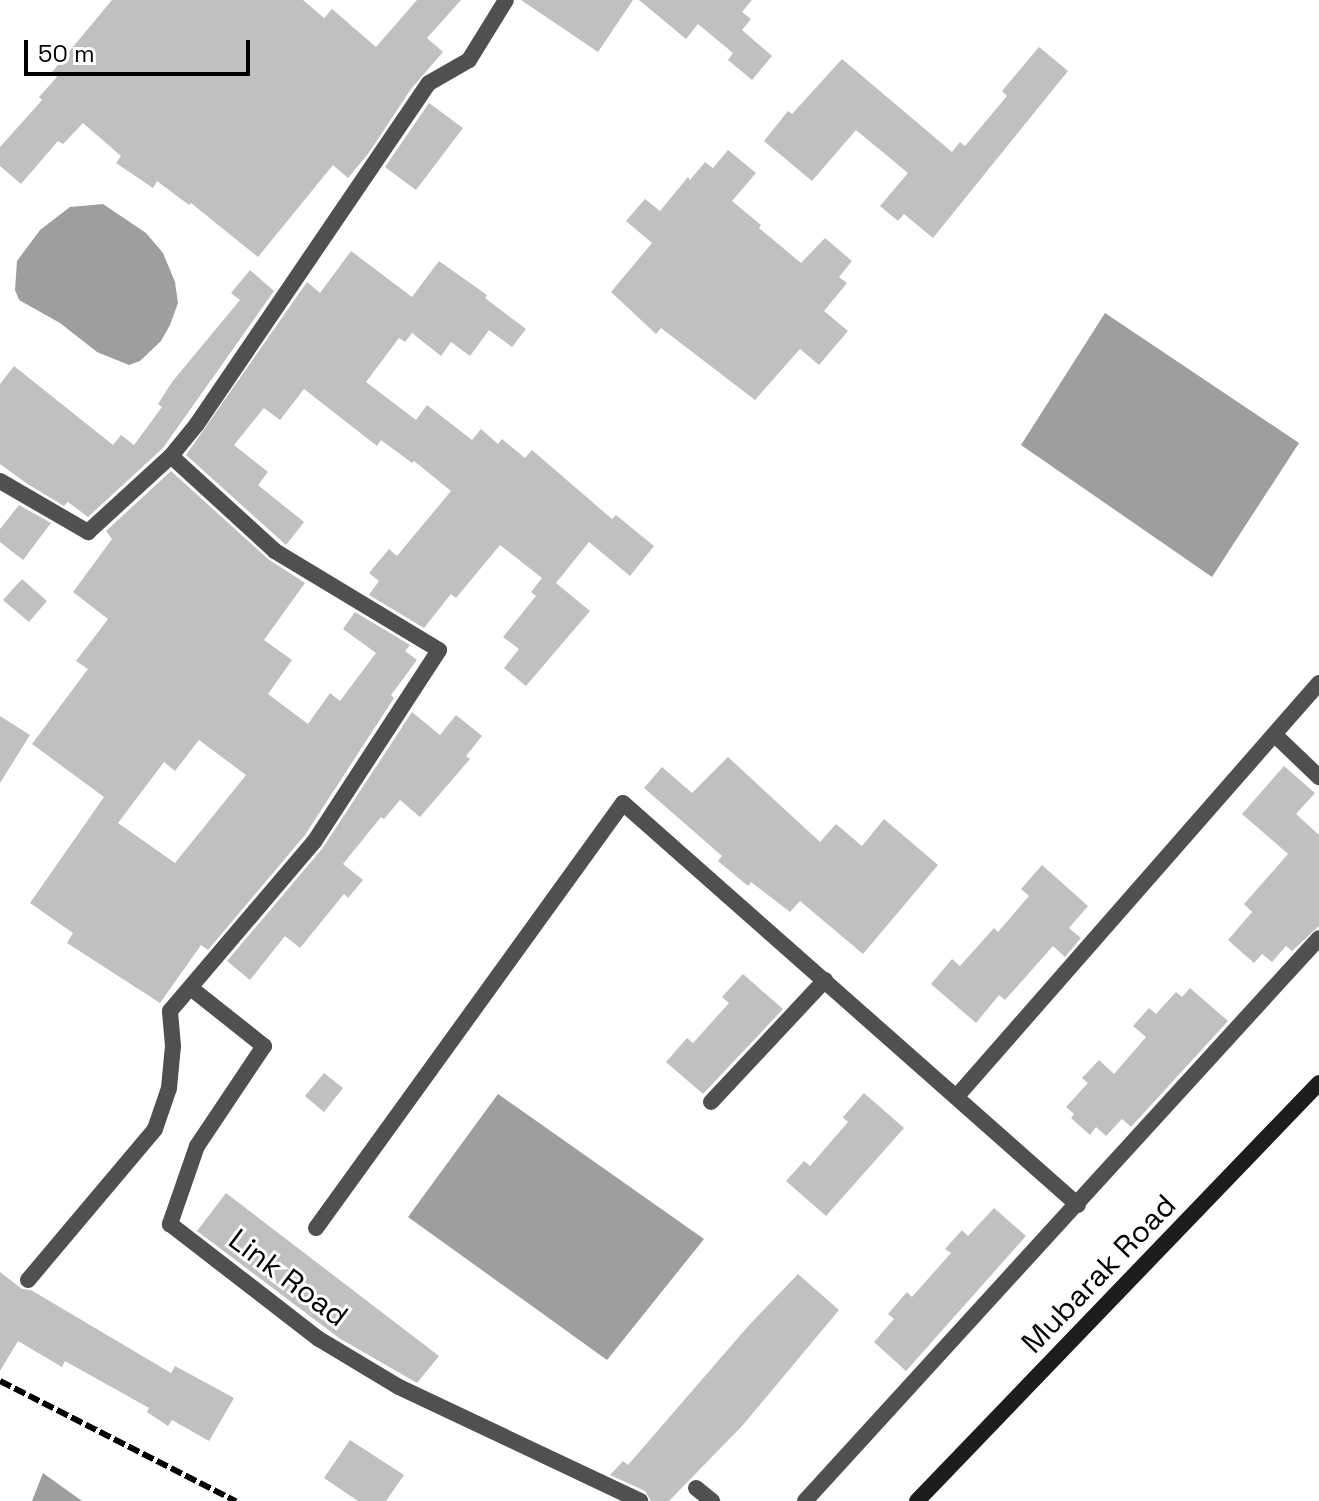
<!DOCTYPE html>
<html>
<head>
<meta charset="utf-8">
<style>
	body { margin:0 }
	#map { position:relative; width:1319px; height:1501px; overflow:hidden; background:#fff; font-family:"Space Grotesk",sans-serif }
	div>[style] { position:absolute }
	.water>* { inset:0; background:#9e9e9e }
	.building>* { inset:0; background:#c0c0c0 }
	.street>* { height:16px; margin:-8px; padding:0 8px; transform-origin:8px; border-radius:8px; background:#505050 }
	.secondary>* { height:16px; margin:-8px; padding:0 8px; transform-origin:8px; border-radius:8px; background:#1d1d1d }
	.rail>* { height:6px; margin-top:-3px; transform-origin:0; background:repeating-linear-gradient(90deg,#000 0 12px,transparent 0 16px) }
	span { translate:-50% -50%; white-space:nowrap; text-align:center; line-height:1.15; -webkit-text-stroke:6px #fff; paint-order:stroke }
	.street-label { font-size:30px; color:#000 }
	.scale { position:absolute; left:24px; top:40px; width:226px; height:36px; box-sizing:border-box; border:4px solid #000; border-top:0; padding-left:10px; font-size:24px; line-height:28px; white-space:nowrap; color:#000; -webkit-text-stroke:6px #fff; paint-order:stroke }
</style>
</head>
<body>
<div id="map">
	<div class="water">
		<div style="clip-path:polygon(103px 204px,146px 233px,163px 253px,175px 282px,178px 303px,170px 325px,161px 341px,140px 361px,129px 365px,97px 352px,60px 323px,19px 300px,15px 290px,17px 261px,40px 230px,70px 207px)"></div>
		<div style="clip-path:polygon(1105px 313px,1299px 443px,1212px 577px,1021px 445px)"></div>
		<div style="clip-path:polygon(498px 1094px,704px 1239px,607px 1360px,408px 1217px)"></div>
		<div style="clip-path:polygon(43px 1473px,82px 1501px,32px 1501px)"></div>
	</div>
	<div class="building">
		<div style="clip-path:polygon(112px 0,303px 0,324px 18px,332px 9px,376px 47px,417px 0,461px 0,427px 38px,443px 52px,411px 89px,368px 154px,348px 178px,333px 165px,258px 257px,191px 203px,189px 205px,157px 181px,153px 188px,116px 163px,121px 156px,83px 123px,63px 144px,58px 141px,21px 184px,0 166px,0 147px,42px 100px,39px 97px,57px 77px,52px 72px)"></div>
		<div style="clip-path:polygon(521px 0,633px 0,598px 52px)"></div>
		<div style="clip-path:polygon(639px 0,752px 0,742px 12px,751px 19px,742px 30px,772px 56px,752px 80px,728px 60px,733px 53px,698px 24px,686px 39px)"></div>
		<div style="clip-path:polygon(1039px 47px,1068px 71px,933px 238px,904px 214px,898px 221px,880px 206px,908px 173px,856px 130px,812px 181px,764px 141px,788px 111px,792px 114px,842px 59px,952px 152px,960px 142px,965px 146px,1007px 96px,1002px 91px)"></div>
		<div style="clip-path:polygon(429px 103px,463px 128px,416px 190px,385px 167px)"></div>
		<div style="clip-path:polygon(728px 150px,756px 173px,732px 201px,761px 225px,759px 228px,801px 263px,825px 238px,852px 261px,839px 277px,847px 283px,824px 311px,848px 331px,819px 365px,800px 349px,755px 400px,661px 328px,656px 334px,611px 292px,652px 243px,626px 221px,645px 199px,660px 211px,688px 177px,690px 180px,705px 162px,713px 168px)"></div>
		<div style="clip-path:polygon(351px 251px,412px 297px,439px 261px,487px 295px,485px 298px,526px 329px,512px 347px,489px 330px,470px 356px,451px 342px,441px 356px,412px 333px,405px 342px,399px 338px,366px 382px,416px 420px,427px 405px,472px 440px,481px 429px,498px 444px,502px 439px,525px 458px,532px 450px,612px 519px,616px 515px,654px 546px,630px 576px,589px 542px,556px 583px,590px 611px,526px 686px,504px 668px,519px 649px,503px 637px,536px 596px,531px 592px,542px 578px,500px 545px,456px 598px,451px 594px,424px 628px,369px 595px,379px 581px,369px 573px,389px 549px,397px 556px,451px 491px,414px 461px,412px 463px,381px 440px,377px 446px,304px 389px,280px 420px,264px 408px,234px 445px,268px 472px,258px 485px,304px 522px,286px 545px,186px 455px,307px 282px,320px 293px)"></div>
		<div style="clip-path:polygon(250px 270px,274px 291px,163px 448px,88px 517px,68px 502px,64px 506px,26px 483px,0 464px,0 384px,14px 366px,113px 445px,121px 435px,134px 445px,162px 407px,158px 404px,172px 382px,240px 300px,231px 293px)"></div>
		<div style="clip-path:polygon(evenodd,171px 471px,268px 559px,305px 583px,264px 640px,292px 660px,268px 694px,308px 724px,330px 693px,340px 701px,376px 653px,343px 629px,355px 612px,410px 645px,405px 651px,417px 660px,391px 695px,394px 698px,305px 835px,208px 950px,201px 945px,160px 1003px,67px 943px,73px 933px,30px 903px,104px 797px,32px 744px,88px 669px,76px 661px,108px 619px,73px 592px,112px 539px,106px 531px,171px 471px,199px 740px,246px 775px,175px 863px,118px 823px,164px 762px,175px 771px,199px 740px)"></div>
		<div style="clip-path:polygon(19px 505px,51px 523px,23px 560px,0 542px,0 529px)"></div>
		<div style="clip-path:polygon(22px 579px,47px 601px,29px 622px,3px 600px)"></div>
		<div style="clip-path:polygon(412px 712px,440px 735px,456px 715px,482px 736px,466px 756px,470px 759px,420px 817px,400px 800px,384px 819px,381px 817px,343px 864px,363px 880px,348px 898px,344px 894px,300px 948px,285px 936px,250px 980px,227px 961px,322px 849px)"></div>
		<div style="clip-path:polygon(0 716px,30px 735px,0 783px)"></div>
		<div style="clip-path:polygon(728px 757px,820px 842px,836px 824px,862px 846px,884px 819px,938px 865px,863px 954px,800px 901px,790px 912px,751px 882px,748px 886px,718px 861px,722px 856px,644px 788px,662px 767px,692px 793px)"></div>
		<div style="clip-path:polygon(1284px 766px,1315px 793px,1296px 814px,1319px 835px,1319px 926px,1292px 951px,1286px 946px,1272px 962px,1262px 954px,1254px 963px,1228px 940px,1252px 912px,1244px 904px,1288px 854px,1242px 814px)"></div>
		<div style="clip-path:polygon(1042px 865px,1088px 906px,1069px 928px,1081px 938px,1065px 957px,1053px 946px,1005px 1000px,999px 995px,976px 1023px,931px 984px,952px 959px,960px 966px,994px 928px,998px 932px,1029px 896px,1021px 889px)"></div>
		<div style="clip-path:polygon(743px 974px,783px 1009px,703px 1094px,666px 1062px,687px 1038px,693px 1043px,729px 1003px,722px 997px)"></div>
		<div style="clip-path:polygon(1190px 988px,1228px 1021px,1131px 1127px,1122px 1119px,1106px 1136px,1096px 1127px,1090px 1135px,1071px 1118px,1074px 1114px,1066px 1107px,1088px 1083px,1082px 1078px,1099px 1060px,1114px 1074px,1146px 1037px,1133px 1026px,1149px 1008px,1156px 1014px,1176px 992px,1182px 997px)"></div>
		<div style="clip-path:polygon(324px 1073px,343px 1088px,324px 1112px,305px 1096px)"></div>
		<div style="clip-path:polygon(864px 1093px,904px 1128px,826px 1216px,786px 1181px,804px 1161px,810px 1166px,848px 1122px,843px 1117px)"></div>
		<div style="clip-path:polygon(226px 1193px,439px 1356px,417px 1383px,339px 1338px,197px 1231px)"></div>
		<div style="clip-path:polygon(994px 1208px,1026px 1236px,906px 1371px,874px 1342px,894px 1319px,888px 1314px,907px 1292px,912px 1297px,951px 1253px,945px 1249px,962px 1230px,968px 1236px)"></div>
		<div style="clip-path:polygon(0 1272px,22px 1289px,31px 1290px,171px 1373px,175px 1366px,234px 1398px,209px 1441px,172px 1420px,168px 1426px,147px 1412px,149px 1408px,65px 1361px,62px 1367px,18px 1341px,0 1371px)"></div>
		<div style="clip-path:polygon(798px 1274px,839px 1310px,743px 1425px,669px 1501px,651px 1501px,645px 1491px,610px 1475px,623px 1461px,628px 1465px,750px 1324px)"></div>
		<div style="clip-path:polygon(350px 1440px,404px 1475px,386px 1501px,358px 1501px,324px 1478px)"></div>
	</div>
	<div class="street">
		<div style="left:0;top:481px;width:102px;rotate:30.1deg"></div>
		<div style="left:88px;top:532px;width:113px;rotate:-42.5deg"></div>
		<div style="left:171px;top:456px;width:41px;rotate:-50.9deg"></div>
		<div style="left:197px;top:424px;width:412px;rotate:-55.8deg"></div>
		<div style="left:429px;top:83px;width:46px;rotate:-29.9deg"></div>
		<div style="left:469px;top:60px;width:70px;rotate:-58.3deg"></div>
		<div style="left:1275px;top:735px;width:61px;rotate:43.7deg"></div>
		<div style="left:192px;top:989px;width:92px;rotate:38.4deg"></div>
		<div style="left:264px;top:1046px;width:120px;rotate:123.8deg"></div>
		<div style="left:197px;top:1146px;width:83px;rotate:109.1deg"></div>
		<div style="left:170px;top:1224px;width:188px;rotate:37.7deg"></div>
		<div style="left:319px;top:1339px;width:93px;rotate:31deg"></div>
		<div style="left:399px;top:1387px;width:267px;rotate:25.3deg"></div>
		<div style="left:958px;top:1095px;width:548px;rotate:-48.77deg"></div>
		<div style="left:711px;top:1102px;width:167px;rotate:-46.9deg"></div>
		<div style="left:316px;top:1228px;width:524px;rotate:-54.16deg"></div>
		<div style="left:623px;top:803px;width:607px;rotate:41.46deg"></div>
		<div style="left:28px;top:1280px;width:197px;rotate:-49.9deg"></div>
		<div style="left:155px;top:1129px;width:43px;rotate:-71.1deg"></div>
		<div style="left:169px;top:1088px;width:42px;rotate:-84.6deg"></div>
		<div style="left:173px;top:1046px;width:35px;rotate:-95deg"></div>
		<div style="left:170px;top:1011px;width:222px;rotate:-49.6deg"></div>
		<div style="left:314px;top:842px;width:229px;rotate:-56.9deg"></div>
		<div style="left:439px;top:650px;width:192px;rotate:-148.9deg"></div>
		<div style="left:275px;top:551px;width:141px;rotate:-137.6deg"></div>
		<div style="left:696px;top:1488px;width:21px;rotate:39deg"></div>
		<div style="left:805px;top:1501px;width:762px;rotate:-47.6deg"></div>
	</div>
	<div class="secondary">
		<div style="left:917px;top:1501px;width:580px;rotate:-46.12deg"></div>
	</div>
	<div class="rail">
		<div style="left:0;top:1381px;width:265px;rotate:27deg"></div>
	</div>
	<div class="street-label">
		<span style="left:1099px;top:1274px;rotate:-46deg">Mubarak Road</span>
		<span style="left:288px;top:1278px;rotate:37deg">Link Road</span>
	</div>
	<div class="scale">50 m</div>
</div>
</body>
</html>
